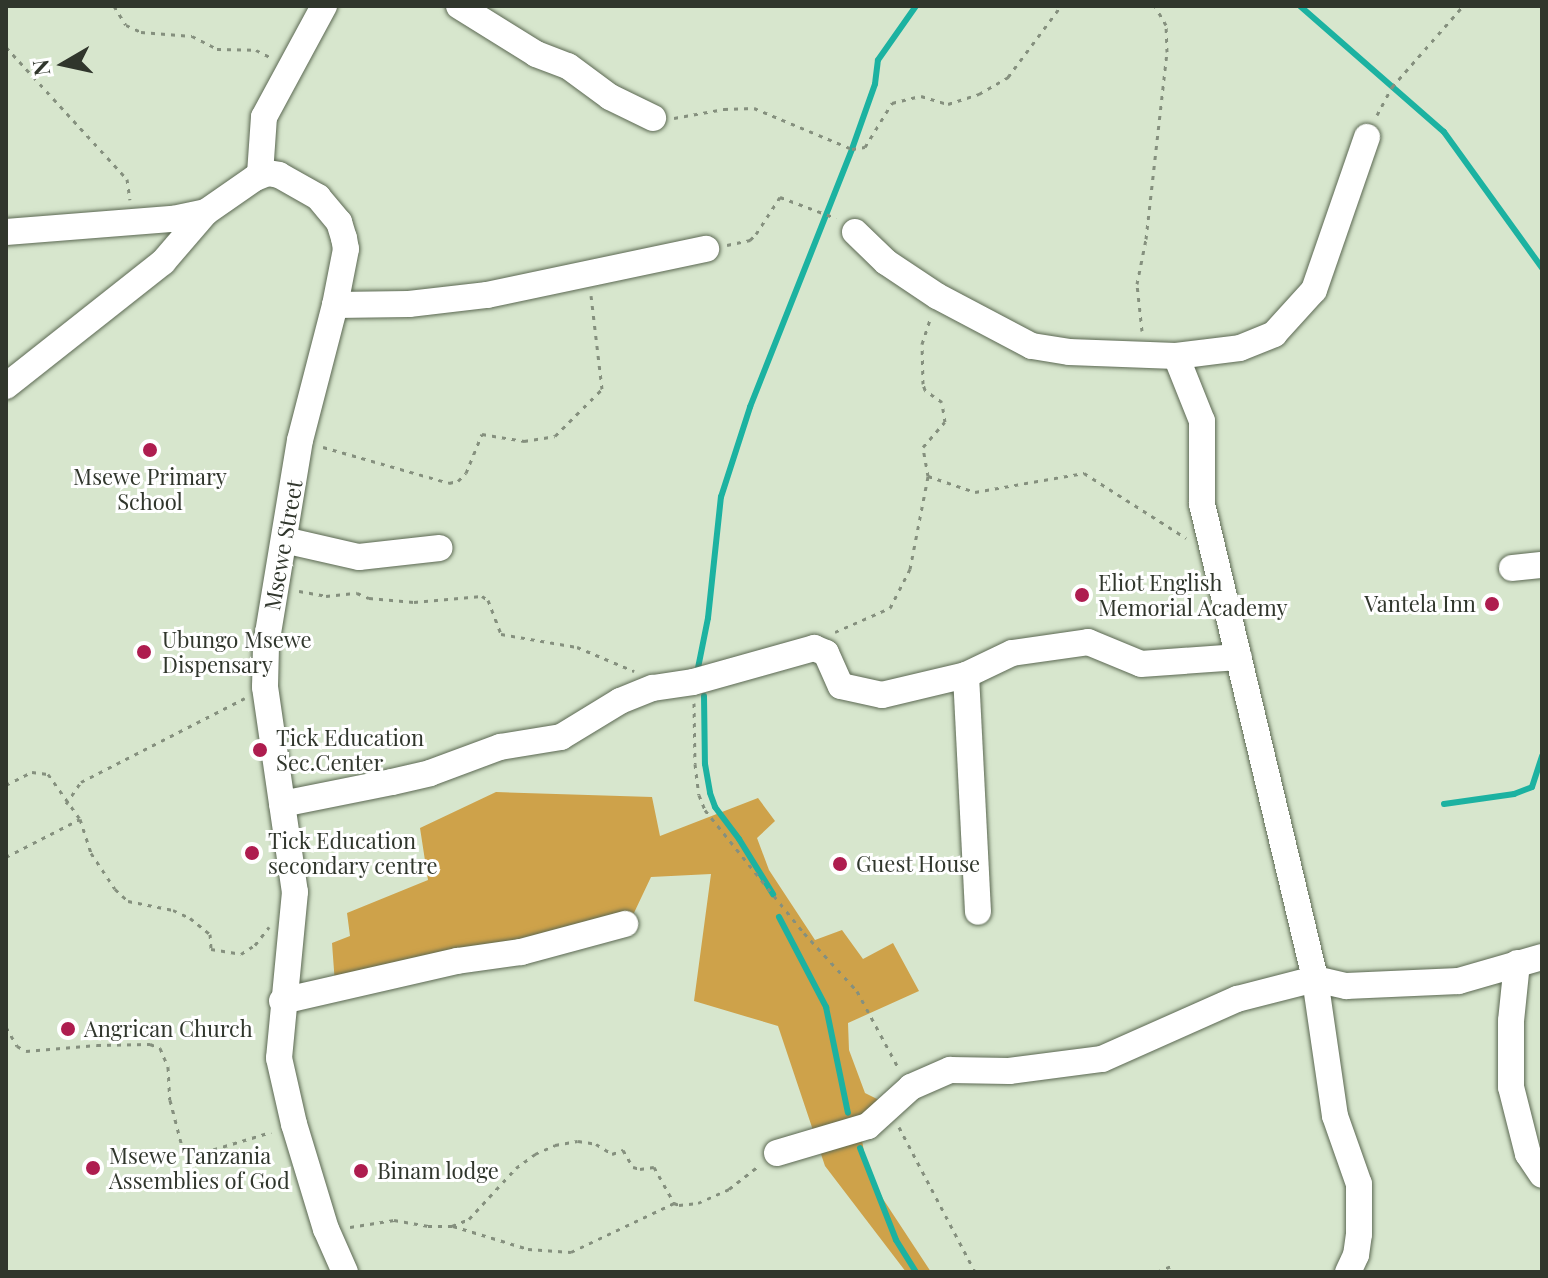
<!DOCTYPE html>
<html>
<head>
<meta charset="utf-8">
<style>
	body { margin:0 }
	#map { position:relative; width:1548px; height:1278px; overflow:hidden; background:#d7e6cd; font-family:"Playfair Display",serif }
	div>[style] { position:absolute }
	.forest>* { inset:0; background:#cea24a }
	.stream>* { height:6px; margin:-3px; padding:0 3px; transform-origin:3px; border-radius:3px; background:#1cb2a1 }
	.path>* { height:3px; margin-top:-1.5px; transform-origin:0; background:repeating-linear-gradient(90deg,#85907e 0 4px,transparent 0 10px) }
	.roads { filter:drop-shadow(0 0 2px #5b6852) drop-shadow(0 0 2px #5b6852) }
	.minor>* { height:26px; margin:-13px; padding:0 13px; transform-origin:13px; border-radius:13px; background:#fff }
	.dots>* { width:22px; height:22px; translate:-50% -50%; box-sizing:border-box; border:4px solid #fff; border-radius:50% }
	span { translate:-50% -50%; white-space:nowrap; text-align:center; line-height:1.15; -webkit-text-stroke:6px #fff; paint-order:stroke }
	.poi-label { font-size:22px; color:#30362c }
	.left { translate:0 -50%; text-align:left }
	.right { translate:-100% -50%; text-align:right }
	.street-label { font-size:22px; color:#30362c }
	.frame { position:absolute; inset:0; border:8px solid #30362c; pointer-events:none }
	.north { position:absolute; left:24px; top:24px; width:80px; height:80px; -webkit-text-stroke:6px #fff; paint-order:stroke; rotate:261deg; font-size:22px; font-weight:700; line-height:32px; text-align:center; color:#30362c }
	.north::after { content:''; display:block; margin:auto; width:28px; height:36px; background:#30362c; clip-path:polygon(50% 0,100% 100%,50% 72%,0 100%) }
</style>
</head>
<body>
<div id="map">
	<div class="forest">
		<div style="clip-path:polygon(496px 792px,652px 797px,660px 836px,758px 798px,775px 821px,757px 838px,769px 870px,815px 940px,842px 930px,863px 959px,893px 943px,919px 991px,848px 1023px,849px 1050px,865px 1093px,883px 1102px,860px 1128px,866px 1164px,883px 1199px,931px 1272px,906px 1272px,825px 1166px,778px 1026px,694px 1001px,711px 874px,651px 877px,633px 915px,335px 984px,332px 943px,350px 936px,347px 913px,428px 880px,420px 828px)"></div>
	</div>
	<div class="stream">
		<div style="left:1300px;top:6px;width:191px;rotate:41.2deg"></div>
		<div style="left:1444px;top:132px;width:168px;rotate:54.2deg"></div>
		<div style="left:698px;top:668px;width:51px;rotate:-78.7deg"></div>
		<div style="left:708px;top:618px;width:122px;rotate:-83.9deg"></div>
		<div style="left:721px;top:497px;width:95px;rotate:-72.1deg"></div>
		<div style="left:750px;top:407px;width:277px;rotate:-68.4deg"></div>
		<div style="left:852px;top:149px;width:69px;rotate:-70.5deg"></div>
		<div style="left:875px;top:84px;width:24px;rotate:-83deg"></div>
		<div style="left:878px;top:60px;width:66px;rotate:-54.9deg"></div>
		<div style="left:704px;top:696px;width:68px;rotate:89.2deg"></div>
		<div style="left:705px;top:764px;width:29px;rotate:80deg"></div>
		<div style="left:710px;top:793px;width:15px;rotate:70deg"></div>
		<div style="left:715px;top:807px;width:40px;rotate:53deg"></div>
		<div style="left:739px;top:839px;width:65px;rotate:58.3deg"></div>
		<div style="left:1444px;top:804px;width:71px;rotate:-8.1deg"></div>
		<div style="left:1514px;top:794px;width:19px;rotate:-21deg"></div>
		<div style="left:1532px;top:787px;width:33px;rotate:-72deg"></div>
		<div style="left:779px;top:917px;width:102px;rotate:62.4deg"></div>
		<div style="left:826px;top:1007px;width:108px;rotate:78.3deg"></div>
		<div style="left:860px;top:1148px;width:99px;rotate:68.6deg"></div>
		<div style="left:896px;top:1240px;width:38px;rotate:58deg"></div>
	</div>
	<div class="path">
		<div style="left:114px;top:6px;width:22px;rotate:58deg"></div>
		<div style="left:126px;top:25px;width:17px;rotate:25deg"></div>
		<div style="left:141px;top:32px;width:51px;rotate:4.5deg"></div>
		<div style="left:192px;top:36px;width:28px;rotate:27deg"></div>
		<div style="left:217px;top:49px;width:39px;rotate:1deg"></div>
		<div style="left:256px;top:50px;width:18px;rotate:27deg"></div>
		<div style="left:6px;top:47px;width:179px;rotate:47.5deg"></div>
		<div style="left:127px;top:179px;width:21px;rotate:82deg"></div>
		<div style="left:1377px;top:115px;width:32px;rotate:-62deg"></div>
		<div style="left:1392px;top:87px;width:108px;rotate:-48.8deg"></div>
		<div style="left:674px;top:118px;width:51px;rotate:-10.2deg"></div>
		<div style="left:724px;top:109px;width:30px;rotate:-2deg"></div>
		<div style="left:754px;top:108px;width:106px;rotate:22.7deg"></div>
		<div style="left:852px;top:149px;width:13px;rotate:-9deg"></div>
		<div style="left:865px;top:147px;width:52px;rotate:-58.5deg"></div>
		<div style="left:892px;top:103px;width:30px;rotate:-14deg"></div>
		<div style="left:921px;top:96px;width:28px;rotate:17deg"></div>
		<div style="left:948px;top:104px;width:33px;rotate:-18deg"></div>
		<div style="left:979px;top:94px;width:34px;rotate:-30deg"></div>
		<div style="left:1008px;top:77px;width:89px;rotate:-53.3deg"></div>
		<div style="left:727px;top:245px;width:24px;rotate:-12deg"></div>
		<div style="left:750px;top:240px;width:8px;rotate:-45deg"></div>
		<div style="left:756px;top:234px;width:44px;rotate:-57deg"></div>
		<div style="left:780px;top:197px;width:60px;rotate:20.6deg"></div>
		<div style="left:1142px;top:331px;width:47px;rotate:-96.1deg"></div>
		<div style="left:1137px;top:284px;width:46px;rotate:-78.7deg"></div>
		<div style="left:1146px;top:239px;width:188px;rotate:-83.6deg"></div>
		<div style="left:1167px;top:52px;width:27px;rotate:-92deg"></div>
		<div style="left:1166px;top:25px;width:22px;rotate:-120deg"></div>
		<div style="left:323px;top:447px;width:131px;rotate:15.9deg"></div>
		<div style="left:449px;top:483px;width:9px;rotate:-13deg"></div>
		<div style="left:458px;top:481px;width:11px;rotate:-45deg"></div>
		<div style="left:466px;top:473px;width:42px;rotate:-67.7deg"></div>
		<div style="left:482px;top:434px;width:43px;rotate:9.5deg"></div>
		<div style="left:524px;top:441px;width:31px;rotate:-9deg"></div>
		<div style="left:555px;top:436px;width:66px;rotate:-45deg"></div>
		<div style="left:602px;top:389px;width:94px;rotate:-96.7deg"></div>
		<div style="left:928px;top:476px;width:50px;rotate:18.8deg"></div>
		<div style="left:975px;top:492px;width:111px;rotate:-9.9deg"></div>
		<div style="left:1084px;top:473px;width:121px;rotate:32.5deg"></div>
		<div style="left:299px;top:591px;width:27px;rotate:10deg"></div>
		<div style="left:326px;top:596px;width:31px;rotate:-6deg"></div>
		<div style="left:357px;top:593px;width:13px;rotate:23deg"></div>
		<div style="left:369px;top:598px;width:45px;rotate:5.1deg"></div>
		<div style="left:414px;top:602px;width:68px;rotate:-5deg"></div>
		<div style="left:482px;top:596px;width:7px;rotate:34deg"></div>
		<div style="left:488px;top:600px;width:36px;rotate:69deg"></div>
		<div style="left:501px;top:634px;width:77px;rotate:9.7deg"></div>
		<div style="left:577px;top:647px;width:62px;rotate:22.8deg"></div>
		<div style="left:835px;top:632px;width:60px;rotate:-23.6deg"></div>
		<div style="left:890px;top:608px;width:44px;rotate:-62.9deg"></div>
		<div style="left:910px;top:569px;width:95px;rotate:-79deg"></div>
		<div style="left:928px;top:476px;width:29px;rotate:-100deg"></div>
		<div style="left:923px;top:447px;width:33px;rotate:-49deg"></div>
		<div style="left:945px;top:422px;width:20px;rotate:-99deg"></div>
		<div style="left:942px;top:402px;width:21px;rotate:-145deg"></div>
		<div style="left:925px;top:390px;width:6px;rotate:-108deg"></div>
		<div style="left:923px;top:384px;width:40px;rotate:-91.4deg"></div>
		<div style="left:922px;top:344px;width:29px;rotate:-72deg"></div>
		<div style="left:694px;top:703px;width:61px;rotate:89.1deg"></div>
		<div style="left:695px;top:764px;width:31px;rotate:83deg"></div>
		<div style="left:699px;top:795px;width:16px;rotate:68deg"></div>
		<div style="left:705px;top:810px;width:158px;rotate:51.2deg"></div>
		<div style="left:804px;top:933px;width:79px;rotate:47.6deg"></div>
		<div style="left:857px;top:991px;width:86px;rotate:61.7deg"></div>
		<div style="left:6px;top:785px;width:29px;rotate:-27deg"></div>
		<div style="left:32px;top:772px;width:16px;rotate:7deg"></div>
		<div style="left:48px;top:774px;width:55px;rotate:54.6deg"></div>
		<div style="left:80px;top:819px;width:36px;rotate:72deg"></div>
		<div style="left:91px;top:853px;width:43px;rotate:56.3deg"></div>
		<div style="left:115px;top:889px;width:18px;rotate:43deg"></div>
		<div style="left:128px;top:901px;width:46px;rotate:11.3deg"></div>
		<div style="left:173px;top:910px;width:19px;rotate:25deg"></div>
		<div style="left:190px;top:918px;width:26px;rotate:39deg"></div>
		<div style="left:210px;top:934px;width:15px;rotate:86deg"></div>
		<div style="left:211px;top:949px;width:30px;rotate:9deg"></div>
		<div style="left:241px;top:954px;width:17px;rotate:-33deg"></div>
		<div style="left:255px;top:945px;width:23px;rotate:-52deg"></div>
		<div style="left:66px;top:804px;width:27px;rotate:-56deg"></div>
		<div style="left:81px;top:782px;width:184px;rotate:-27.1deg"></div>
		<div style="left:6px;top:857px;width:83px;rotate:-27.2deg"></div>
		<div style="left:6px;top:1027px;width:22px;rotate:60deg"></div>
		<div style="left:17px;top:1046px;width:10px;rotate:29deg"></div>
		<div style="left:26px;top:1051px;width:71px;rotate:-4.8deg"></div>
		<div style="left:97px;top:1045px;width:53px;rotate:-1.1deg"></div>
		<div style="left:150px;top:1044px;width:11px;rotate:22deg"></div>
		<div style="left:160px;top:1048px;width:21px;rotate:67deg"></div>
		<div style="left:168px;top:1067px;width:33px;rotate:87deg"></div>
		<div style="left:170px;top:1100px;width:60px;rotate:75.5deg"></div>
		<div style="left:185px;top:1158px;width:90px;rotate:-16.8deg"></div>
		<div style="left:899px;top:1127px;width:164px;rotate:62.3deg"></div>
		<div style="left:453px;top:1226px;width:78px;rotate:17deg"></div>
		<div style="left:528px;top:1249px;width:43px;rotate:4deg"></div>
		<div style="left:571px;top:1252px;width:114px;rotate:-25.4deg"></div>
		<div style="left:350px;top:1227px;width:45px;rotate:-9deg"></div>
		<div style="left:394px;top:1220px;width:35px;rotate:10deg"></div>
		<div style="left:428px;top:1226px;width:24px"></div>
		<div style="left:452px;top:1226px;width:18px;rotate:-22deg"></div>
		<div style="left:469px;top:1219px;width:69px;rotate:-47.3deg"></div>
		<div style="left:516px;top:1168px;width:24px;rotate:-36deg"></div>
		<div style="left:535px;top:1154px;width:22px;rotate:-24deg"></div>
		<div style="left:555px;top:1145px;width:23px;rotate:-10deg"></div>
		<div style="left:578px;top:1141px;width:18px;rotate:9deg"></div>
		<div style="left:596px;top:1144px;width:19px;rotate:32deg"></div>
		<div style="left:612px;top:1154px;width:12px;rotate:-20deg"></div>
		<div style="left:623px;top:1150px;width:20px;rotate:60deg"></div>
		<div style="left:633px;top:1167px;width:7px;rotate:16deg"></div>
		<div style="left:640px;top:1169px;width:14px;rotate:-8deg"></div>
		<div style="left:654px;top:1167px;width:41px;rotate:60.9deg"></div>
		<div style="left:674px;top:1203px;width:5px;rotate:22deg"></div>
		<div style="left:679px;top:1205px;width:19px;rotate:-6deg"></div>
		<div style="left:698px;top:1203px;width:34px;rotate:-24deg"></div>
		<div style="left:729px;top:1189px;width:39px;rotate:-38deg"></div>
		<div style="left:1157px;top:1272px;width:15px;rotate:-23deg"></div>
	</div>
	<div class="roads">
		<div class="minor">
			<div style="left:459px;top:6px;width:91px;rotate:31.9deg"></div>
			<div style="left:536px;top:54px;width:34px;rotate:21deg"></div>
			<div style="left:568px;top:66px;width:52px;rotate:36.4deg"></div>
			<div style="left:610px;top:97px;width:48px;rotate:26deg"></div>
			<div style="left:260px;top:174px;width:57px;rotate:-86deg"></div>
			<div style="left:264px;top:117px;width:126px;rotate:-61.6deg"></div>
			<div style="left:6px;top:232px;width:168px;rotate:-4.5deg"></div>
			<div style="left:173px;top:219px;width:34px;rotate:-12deg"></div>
			<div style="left:206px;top:212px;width:60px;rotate:-34.8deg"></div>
			<div style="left:255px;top:178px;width:14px;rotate:-21deg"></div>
			<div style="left:268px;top:173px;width:11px;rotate:10deg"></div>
			<div style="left:279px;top:175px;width:45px;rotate:29.4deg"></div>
			<div style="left:318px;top:197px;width:33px;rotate:50deg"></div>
			<div style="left:339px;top:222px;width:17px;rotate:73deg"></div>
			<div style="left:344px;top:238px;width:11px;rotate:80deg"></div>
			<div style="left:346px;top:249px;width:57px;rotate:101.1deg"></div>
			<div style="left:335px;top:305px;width:139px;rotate:104.5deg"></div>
			<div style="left:300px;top:440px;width:209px;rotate:99.4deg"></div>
			<div style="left:266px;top:646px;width:41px;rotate:91.4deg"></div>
			<div style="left:265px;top:687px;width:207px;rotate:81.7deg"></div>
			<div style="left:295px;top:892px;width:167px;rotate:95.5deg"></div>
			<div style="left:279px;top:1058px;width:68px;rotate:77.2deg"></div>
			<div style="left:294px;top:1124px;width:110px;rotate:73.1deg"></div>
			<div style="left:326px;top:1229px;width:47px;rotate:66.2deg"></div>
			<div style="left:855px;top:232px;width:43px;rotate:44.1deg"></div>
			<div style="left:886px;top:262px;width:61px;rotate:33.7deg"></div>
			<div style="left:937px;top:296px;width:107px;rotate:27.8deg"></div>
			<div style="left:1032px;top:346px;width:37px;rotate:9deg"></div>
			<div style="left:1069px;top:352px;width:107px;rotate:2.1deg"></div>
			<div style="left:1176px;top:356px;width:64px;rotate:-7.1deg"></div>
			<div style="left:1240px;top:348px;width:37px;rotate:-22deg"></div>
			<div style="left:1274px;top:334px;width:59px;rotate:-47.7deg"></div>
			<div style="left:1314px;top:290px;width:162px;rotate:-70.9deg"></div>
			<div style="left:335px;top:305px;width:74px;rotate:-0.8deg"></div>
			<div style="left:409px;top:304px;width:79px;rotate:-6.6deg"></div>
			<div style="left:487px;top:295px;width:224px;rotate:-11.9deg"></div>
			<div style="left:1176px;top:356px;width:70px;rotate:68.2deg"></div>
			<div style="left:1202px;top:421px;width:83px;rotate:90deg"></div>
			<div style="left:1202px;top:504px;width:488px;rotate:76.6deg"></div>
			<div style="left:1315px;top:979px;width:138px;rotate:81.7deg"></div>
			<div style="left:1335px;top:1116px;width:72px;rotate:70.6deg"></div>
			<div style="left:1359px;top:1184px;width:50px;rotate:90deg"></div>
			<div style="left:1359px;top:1234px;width:21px;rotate:98deg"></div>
			<div style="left:1356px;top:1255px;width:19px;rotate:115deg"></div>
			<div style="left:6px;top:386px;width:200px;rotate:-38.3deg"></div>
			<div style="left:163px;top:262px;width:66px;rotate:-49.3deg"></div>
			<div style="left:284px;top:540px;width:77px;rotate:12.8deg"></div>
			<div style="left:359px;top:557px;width:81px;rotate:-6.4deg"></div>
			<div style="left:1512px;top:568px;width:30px;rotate:-6deg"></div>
			<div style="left:966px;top:675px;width:237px;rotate:87.1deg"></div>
			<div style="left:282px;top:804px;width:112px;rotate:-11.3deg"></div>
			<div style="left:392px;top:782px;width:39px;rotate:-13deg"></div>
			<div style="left:430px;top:773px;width:75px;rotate:-20.4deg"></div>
			<div style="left:500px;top:747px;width:62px;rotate:-9.3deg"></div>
			<div style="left:561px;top:737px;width:69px;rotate:-31.4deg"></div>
			<div style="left:620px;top:701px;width:35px;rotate:-22deg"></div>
			<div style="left:653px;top:688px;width:40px;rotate:-8.5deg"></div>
			<div style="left:693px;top:682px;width:126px;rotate:-15.7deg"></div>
			<div style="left:814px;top:648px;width:13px;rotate:23deg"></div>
			<div style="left:826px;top:653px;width:36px;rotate:66deg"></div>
			<div style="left:841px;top:686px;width:42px;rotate:12.4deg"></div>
			<div style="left:882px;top:695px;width:86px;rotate:-13.4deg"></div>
			<div style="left:966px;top:675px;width:51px;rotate:-25.6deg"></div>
			<div style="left:1012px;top:653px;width:77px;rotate:-8.2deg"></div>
			<div style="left:1088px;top:642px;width:57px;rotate:22.5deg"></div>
			<div style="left:1141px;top:664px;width:98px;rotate:-4.1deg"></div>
			<div style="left:1517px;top:963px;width:58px;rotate:95.9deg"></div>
			<div style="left:1511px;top:1021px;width:66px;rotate:90deg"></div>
			<div style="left:1511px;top:1087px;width:69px;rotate:75.8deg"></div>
			<div style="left:1528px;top:1154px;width:25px;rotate:56deg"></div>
			<div style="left:282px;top:1001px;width:180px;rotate:-12.9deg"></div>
			<div style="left:457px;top:961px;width:65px;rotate:-8deg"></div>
			<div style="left:521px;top:952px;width:108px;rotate:-15.1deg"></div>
			<div style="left:777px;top:1153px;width:95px;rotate:-16.5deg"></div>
			<div style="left:868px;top:1126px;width:58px;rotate:-42.2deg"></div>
			<div style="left:911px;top:1087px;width:43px;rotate:-23.6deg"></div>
			<div style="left:950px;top:1070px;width:59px;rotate:1deg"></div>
			<div style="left:1009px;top:1071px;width:94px;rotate:-7.4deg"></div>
			<div style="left:1102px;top:1059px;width:148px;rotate:-24deg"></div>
			<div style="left:1237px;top:999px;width:81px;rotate:-14.4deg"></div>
			<div style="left:1315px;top:979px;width:32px;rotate:13deg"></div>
			<div style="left:1346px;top:986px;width:113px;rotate:-2.5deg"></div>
			<div style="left:1459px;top:981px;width:86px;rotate:-16.1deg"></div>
		</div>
	</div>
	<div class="dots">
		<div style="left:150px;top:450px;background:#ae1d4f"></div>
		<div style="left:1082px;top:595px;background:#ae1d4f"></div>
		<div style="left:1492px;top:604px;background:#ae1d4f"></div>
		<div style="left:144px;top:652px;background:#ae1d4f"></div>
		<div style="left:260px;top:750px;background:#ae1d4f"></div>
		<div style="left:252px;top:853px;background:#ae1d4f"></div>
		<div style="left:840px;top:864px;background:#ae1d4f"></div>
		<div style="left:68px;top:1029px;background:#ae1d4f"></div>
		<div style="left:93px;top:1168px;background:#ae1d4f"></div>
		<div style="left:361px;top:1171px;background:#ae1d4f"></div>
	</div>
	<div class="poi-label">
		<span style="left:150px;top:489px">Msewe Primary<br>School</span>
		<span class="left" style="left:1098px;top:595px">Eliot English<br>Memorial Academy</span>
		<span class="right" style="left:1476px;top:604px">Vantela Inn</span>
		<span class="left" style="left:162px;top:652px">Ubungo Msewe<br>Dispensary</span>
		<span class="left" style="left:276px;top:750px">Tick Education<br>Sec.Center</span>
		<span class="left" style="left:268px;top:853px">Tick Education<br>secondary centre</span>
		<span class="left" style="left:856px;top:864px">Guest House</span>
		<span class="left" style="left:84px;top:1029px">Angrican Church</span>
		<span class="left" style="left:109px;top:1168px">Msewe Tanzania<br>Assemblies of God</span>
		<span class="left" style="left:377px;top:1171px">Binam lodge</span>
	</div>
	<div class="street-label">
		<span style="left:283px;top:545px;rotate:-80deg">Msewe Street</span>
	</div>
	<div class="frame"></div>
	<div class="north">N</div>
</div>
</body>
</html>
